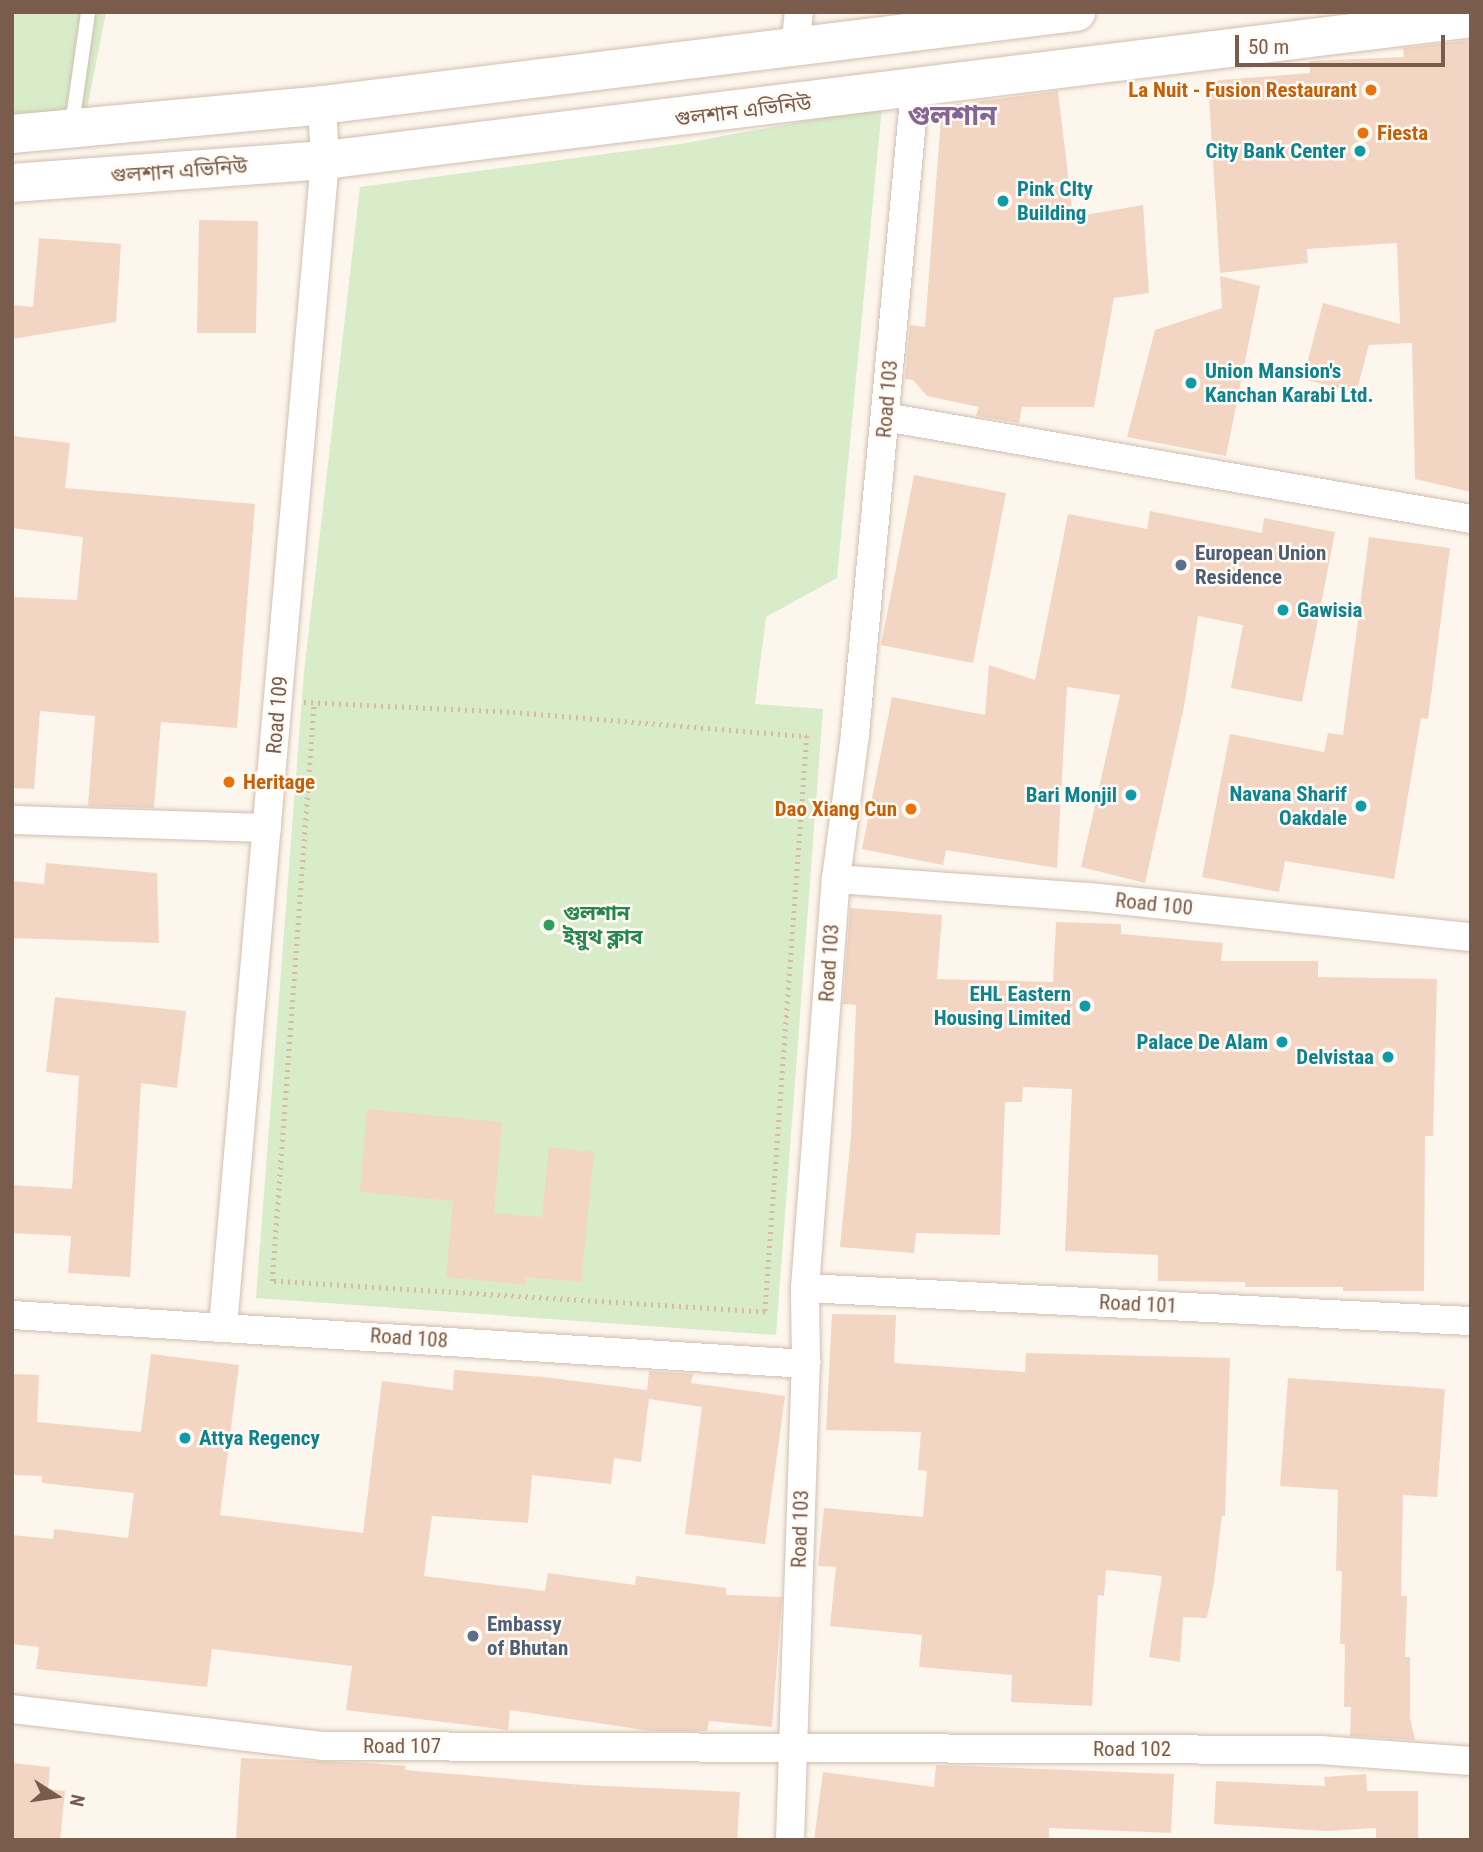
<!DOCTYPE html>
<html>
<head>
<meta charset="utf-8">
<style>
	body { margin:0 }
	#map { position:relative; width:1483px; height:1852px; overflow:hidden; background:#fdf6ec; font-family:"Roboto Condensed","Noto Sans Bengali",sans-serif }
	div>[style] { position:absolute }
	.green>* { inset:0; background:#d8ecc9 }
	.building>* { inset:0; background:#f3d5c3 }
	.path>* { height:4.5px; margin-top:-2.25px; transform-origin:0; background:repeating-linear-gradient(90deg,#d9b8a5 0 2px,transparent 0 7px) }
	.roads { filter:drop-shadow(0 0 2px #d1beb0) drop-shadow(0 0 2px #d1beb0) }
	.service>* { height:14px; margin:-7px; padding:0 7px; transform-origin:7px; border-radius:7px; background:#fff }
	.minor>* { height:28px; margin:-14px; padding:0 14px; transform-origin:14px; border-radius:14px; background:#fff }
	.secondary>* { height:38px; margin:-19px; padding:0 19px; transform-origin:19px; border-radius:19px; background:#fff }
	.dots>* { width:19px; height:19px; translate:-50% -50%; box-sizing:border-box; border:4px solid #fffaf3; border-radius:50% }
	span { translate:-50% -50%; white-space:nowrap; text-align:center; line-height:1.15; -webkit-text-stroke:5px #fffaf3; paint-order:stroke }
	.food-label { font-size:21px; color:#c56008; font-weight:700 }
	.right { translate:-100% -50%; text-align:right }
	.left { translate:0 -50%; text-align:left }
	.street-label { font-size:21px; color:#7a5c4d }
	.culture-label { font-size:21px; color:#0d838f; font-weight:700 }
	.service-label { font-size:21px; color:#4e5e75; font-weight:700 }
	.leisure-label { font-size:21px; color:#27864d; font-weight:700 }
	.district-label { font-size:28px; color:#846695; font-weight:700 }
	.frame { position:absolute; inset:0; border:14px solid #7a5c4d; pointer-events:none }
	.north { position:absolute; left:21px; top:1761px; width:70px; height:70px; -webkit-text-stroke:5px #fffaf3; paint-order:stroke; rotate:102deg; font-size:19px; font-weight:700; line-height:28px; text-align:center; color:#7a5c4d }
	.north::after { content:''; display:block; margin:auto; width:24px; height:32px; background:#7a5c4d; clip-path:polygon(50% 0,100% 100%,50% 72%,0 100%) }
	.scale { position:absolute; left:1235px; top:35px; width:210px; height:32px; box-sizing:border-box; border:4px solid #7a5c4d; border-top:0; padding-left:9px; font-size:21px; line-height:24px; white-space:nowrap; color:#7a5c4d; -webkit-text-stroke:5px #fffaf3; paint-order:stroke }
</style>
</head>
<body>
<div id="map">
	<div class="green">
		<div style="clip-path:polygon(12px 12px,106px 12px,86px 115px,12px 120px)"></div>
		<div style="clip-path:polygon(882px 107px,837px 578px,766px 617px,755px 704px,823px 709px,776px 1335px,256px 1298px,304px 672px,360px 187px,680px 144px)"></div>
	</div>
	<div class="building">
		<div style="clip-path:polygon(1471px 40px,1471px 492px,1415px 479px,1412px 343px,1369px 345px,1356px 393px,1303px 379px,1323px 303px,1400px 324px,1397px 243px,1307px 249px,1308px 263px,1220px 273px,1208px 81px,1310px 73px,1309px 61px,1404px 57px,1403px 48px)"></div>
		<div style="clip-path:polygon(1058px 91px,1073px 217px,1143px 205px,1149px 293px,1114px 298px,1094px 407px,1022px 407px,1019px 423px,976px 416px,979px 407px,927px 396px,913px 380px,905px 379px,910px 325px,925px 327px,942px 106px)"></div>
		<div style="clip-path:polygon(199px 220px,258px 221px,256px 333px,197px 333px)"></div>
		<div style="clip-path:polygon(39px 238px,121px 244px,116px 322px,12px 339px,12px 305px,33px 307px)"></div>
		<div style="clip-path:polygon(1220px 276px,1260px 286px,1226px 456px,1127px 437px,1155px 330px,1222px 308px)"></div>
		<div style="clip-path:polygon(12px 436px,70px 443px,65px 488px,255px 504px,237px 728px,161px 722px,154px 808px,88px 806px,95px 716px,40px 711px,34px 789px,12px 788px,12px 597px,77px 600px,83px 537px,12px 528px)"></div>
		<div style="clip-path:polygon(914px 475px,1006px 493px,973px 663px,881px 645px)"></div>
		<div style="clip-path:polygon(1150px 511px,1262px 533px,1264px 518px,1335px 532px,1302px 702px,1231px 688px,1243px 625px,1198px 616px,1184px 707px,1145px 883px,1081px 867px,1120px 695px,1067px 687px,1057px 868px,946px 850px,943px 865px,862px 849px,892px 697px,985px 715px,989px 665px,1035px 680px,1068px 514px,1147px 529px)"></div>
		<div style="clip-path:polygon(1369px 537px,1450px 548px,1428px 719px,1421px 718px,1394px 879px,1285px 861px,1279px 892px,1202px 877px,1230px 734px,1324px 752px,1328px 733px,1343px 735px)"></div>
		<div style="clip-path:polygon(46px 863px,157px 873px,159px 943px,12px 938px,12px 881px,44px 884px)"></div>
		<div style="clip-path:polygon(850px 908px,942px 915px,937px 979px,1053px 982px,1056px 922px,1121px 924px,1121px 934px,1223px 943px,1221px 961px,1318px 961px,1318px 977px,1437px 979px,1433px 1136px,1425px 1136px,1424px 1291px,1343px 1291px,1343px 1287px,1245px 1287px,1245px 1282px,1158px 1281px,1158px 1255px,1065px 1251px,1072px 1089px,1023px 1087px,1022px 1102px,1005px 1102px,1000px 1235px,916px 1233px,914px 1253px,840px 1247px,851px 1136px,856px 1005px,843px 1004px)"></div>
		<div style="clip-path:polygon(55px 997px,186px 1011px,177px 1088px,141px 1083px,130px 1277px,68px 1273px,71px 1236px,12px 1233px,12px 1185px,72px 1189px,79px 1076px,46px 1072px)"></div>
		<div style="clip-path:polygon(367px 1109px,502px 1122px,494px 1213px,542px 1217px,549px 1147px,594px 1152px,581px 1282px,526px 1277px,525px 1285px,446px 1277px,453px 1201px,360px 1192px)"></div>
		<div style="clip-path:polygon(832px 1314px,896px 1315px,894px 1363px,1025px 1372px,1026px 1353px,1230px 1358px,1225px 1516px,1222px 1516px,1214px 1582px,1207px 1618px,1183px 1617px,1180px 1662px,1149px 1657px,1162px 1576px,1106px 1570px,1104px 1596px,1098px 1595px,1092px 1706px,1011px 1702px,1012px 1675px,919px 1667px,922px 1635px,830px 1626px,836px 1567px,818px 1566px,824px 1508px,923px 1517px,927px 1471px,918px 1470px,921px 1432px,826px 1430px)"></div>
		<div style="clip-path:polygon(151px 1354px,239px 1365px,220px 1515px,363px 1533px,382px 1381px,453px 1390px,454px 1370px,543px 1377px,647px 1390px,649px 1371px,693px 1374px,691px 1383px,785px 1396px,765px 1544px,685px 1534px,702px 1407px,649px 1399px,641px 1462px,614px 1458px,611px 1484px,532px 1475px,528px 1523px,432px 1516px,424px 1576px,545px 1591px,548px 1573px,635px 1585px,636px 1576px,726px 1588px,726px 1595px,782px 1597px,772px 1727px,709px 1721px,707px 1731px,651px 1731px,510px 1710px,508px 1730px,346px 1710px,352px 1666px,212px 1649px,207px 1687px,36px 1669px,39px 1647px,12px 1644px,12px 1535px,53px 1539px,54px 1529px,128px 1538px,134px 1493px,42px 1483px,42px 1476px,12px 1475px,12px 1374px,39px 1375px,37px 1422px,141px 1432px)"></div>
		<div style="clip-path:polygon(1288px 1378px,1445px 1389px,1437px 1497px,1403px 1495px,1401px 1596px,1407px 1596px,1405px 1657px,1410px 1657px,1410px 1718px,1415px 1740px,1350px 1736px,1351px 1707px,1344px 1707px,1345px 1644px,1340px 1644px,1342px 1571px,1336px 1571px,1338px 1490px,1280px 1486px)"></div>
		<div style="clip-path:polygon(241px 1758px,366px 1763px,406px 1766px,405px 1770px,583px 1785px,740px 1792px,737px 1840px,236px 1840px)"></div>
		<div style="clip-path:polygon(12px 1763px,50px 1767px,48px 1789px,65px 1791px,60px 1840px,12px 1840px)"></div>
		<div style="clip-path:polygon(936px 1765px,1174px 1774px,1171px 1833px,1049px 1828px,1049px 1840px,814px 1840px,823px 1772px,934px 1787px)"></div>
		<div style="clip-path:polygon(1366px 1774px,1367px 1791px,1418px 1791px,1418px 1840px,1376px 1840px,1376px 1828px,1327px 1831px,1214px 1824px,1216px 1781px,1325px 1786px,1324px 1777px)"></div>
	</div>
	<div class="path">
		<div style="left:304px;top:702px;width:209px;rotate:2.7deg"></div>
		<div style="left:513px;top:712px;width:295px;rotate:4.7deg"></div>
		<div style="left:807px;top:736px;width:578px;rotate:94.17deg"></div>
		<div style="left:765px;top:1312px;width:494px;rotate:-176.4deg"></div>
		<div style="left:272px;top:1281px;width:581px;rotate:-85.85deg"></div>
	</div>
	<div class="roads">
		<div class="service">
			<div style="left:72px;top:125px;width:114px;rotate:-81.9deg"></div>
		</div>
		<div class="minor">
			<div style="left:795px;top:49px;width:37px;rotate:-84deg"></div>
			<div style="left:885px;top:417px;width:595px;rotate:9.87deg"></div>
			<div style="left:12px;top:820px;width:255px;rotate:1.8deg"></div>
			<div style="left:836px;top:879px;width:254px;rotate:4.1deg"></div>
			<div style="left:1089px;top:897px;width:384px;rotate:6deg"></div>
			<div style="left:805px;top:1288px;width:667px;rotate:2.84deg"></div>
			<div style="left:12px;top:1315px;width:796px;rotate:3.53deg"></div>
			<div style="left:223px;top:1326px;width:1170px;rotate:-85deg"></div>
			<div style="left:325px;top:160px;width:55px;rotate:-93.1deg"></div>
			<div style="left:12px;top:1709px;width:313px;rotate:6.8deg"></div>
			<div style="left:323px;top:1746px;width:997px;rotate:0.23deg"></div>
			<div style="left:1320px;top:1750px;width:151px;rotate:4.2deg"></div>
			<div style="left:790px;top:1840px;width:476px;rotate:-88.1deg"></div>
			<div style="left:806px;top:1364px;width:76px;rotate:-90.8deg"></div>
			<div style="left:805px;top:1288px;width:410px;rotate:-85.7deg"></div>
			<div style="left:836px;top:879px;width:146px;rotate:-82.5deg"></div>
			<div style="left:855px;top:734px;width:648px;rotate:-84.69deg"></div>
		</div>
		<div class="secondary">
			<div style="left:12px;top:134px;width:311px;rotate:-5.3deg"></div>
			<div style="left:322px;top:105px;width:760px;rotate:-7.03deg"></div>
			<div style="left:12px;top:183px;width:314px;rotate:-4.2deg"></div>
			<div style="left:325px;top:160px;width:1155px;rotate:-7.06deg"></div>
		</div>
	</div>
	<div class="dots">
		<div style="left:1371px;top:90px;background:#e8710a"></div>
		<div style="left:1363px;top:133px;background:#e8710a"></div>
		<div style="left:1360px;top:151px;background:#0f9aa8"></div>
		<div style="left:1003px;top:201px;background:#0f9aa8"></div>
		<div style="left:1191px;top:383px;background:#0f9aa8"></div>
		<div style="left:1181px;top:565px;background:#5c6f8a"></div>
		<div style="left:1283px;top:610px;background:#0f9aa8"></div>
		<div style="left:229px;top:782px;background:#e8710a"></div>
		<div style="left:1131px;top:795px;background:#0f9aa8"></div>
		<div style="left:1361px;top:806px;background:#0f9aa8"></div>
		<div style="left:911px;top:809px;background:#e8710a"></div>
		<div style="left:549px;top:925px;background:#2e9e5b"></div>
		<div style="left:1085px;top:1006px;background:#0f9aa8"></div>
		<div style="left:1282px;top:1042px;background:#0f9aa8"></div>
		<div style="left:1388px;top:1057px;background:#0f9aa8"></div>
		<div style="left:185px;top:1438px;background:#0f9aa8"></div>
		<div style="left:473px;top:1636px;background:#5c6f8a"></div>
	</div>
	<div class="food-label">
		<span class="right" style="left:1357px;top:90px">La Nuit - Fusion Restaurant</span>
		<span class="left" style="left:1377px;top:133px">Fiesta</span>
		<span class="left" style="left:243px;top:782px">Heritage</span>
		<span class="right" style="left:897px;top:809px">Dao Xiang Cun</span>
	</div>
	<div class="street-label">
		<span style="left:743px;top:111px;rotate:-7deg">গুলশান এভিনিউ</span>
		<span style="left:179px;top:171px;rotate:-4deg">গুলশান এভিনিউ</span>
		<span style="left:887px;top:399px;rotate:-85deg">Road 103</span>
		<span style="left:277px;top:715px;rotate:-85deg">Road 109</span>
		<span style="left:1154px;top:904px;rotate:6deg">Road 100</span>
		<span style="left:829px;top:963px;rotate:-86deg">Road 103</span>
		<span style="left:1138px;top:1304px;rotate:3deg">Road 101</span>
		<span style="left:409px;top:1338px;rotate:4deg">Road 108</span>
		<span style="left:800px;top:1529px;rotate:-88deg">Road 103</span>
		<span style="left:402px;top:1746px">Road 107</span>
		<span style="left:1132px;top:1749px">Road 102</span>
	</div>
	<div class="culture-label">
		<span class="right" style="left:1346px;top:151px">City Bank Center</span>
		<span class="left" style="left:1017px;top:201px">Pink CIty<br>Building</span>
		<span class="left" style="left:1205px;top:383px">Union Mansion's<br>Kanchan Karabi Ltd.</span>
		<span class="left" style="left:1297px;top:610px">Gawisia</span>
		<span class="right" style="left:1347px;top:806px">Navana Sharif<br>Oakdale</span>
		<span class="right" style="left:1117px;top:795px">Bari Monjil</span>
		<span class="right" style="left:1071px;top:1006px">EHL Eastern<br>Housing Limited</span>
		<span class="right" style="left:1268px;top:1042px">Palace De Alam</span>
		<span class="right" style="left:1374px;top:1057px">Delvistaa</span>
		<span class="left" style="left:199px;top:1438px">Attya Regency</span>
	</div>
	<div class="service-label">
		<span class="left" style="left:1195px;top:565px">European Union<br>Residence</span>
		<span class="left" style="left:487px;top:1636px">Embassy<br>of Bhutan</span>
	</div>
	<div class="leisure-label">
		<span class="left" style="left:563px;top:925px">গুলশান<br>ইয়ুথ ক্লাব</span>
	</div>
	<div class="district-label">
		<span style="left:952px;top:116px">গুলশান</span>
	</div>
	<div class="frame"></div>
	<div class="north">N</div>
	<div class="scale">50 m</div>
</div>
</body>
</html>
